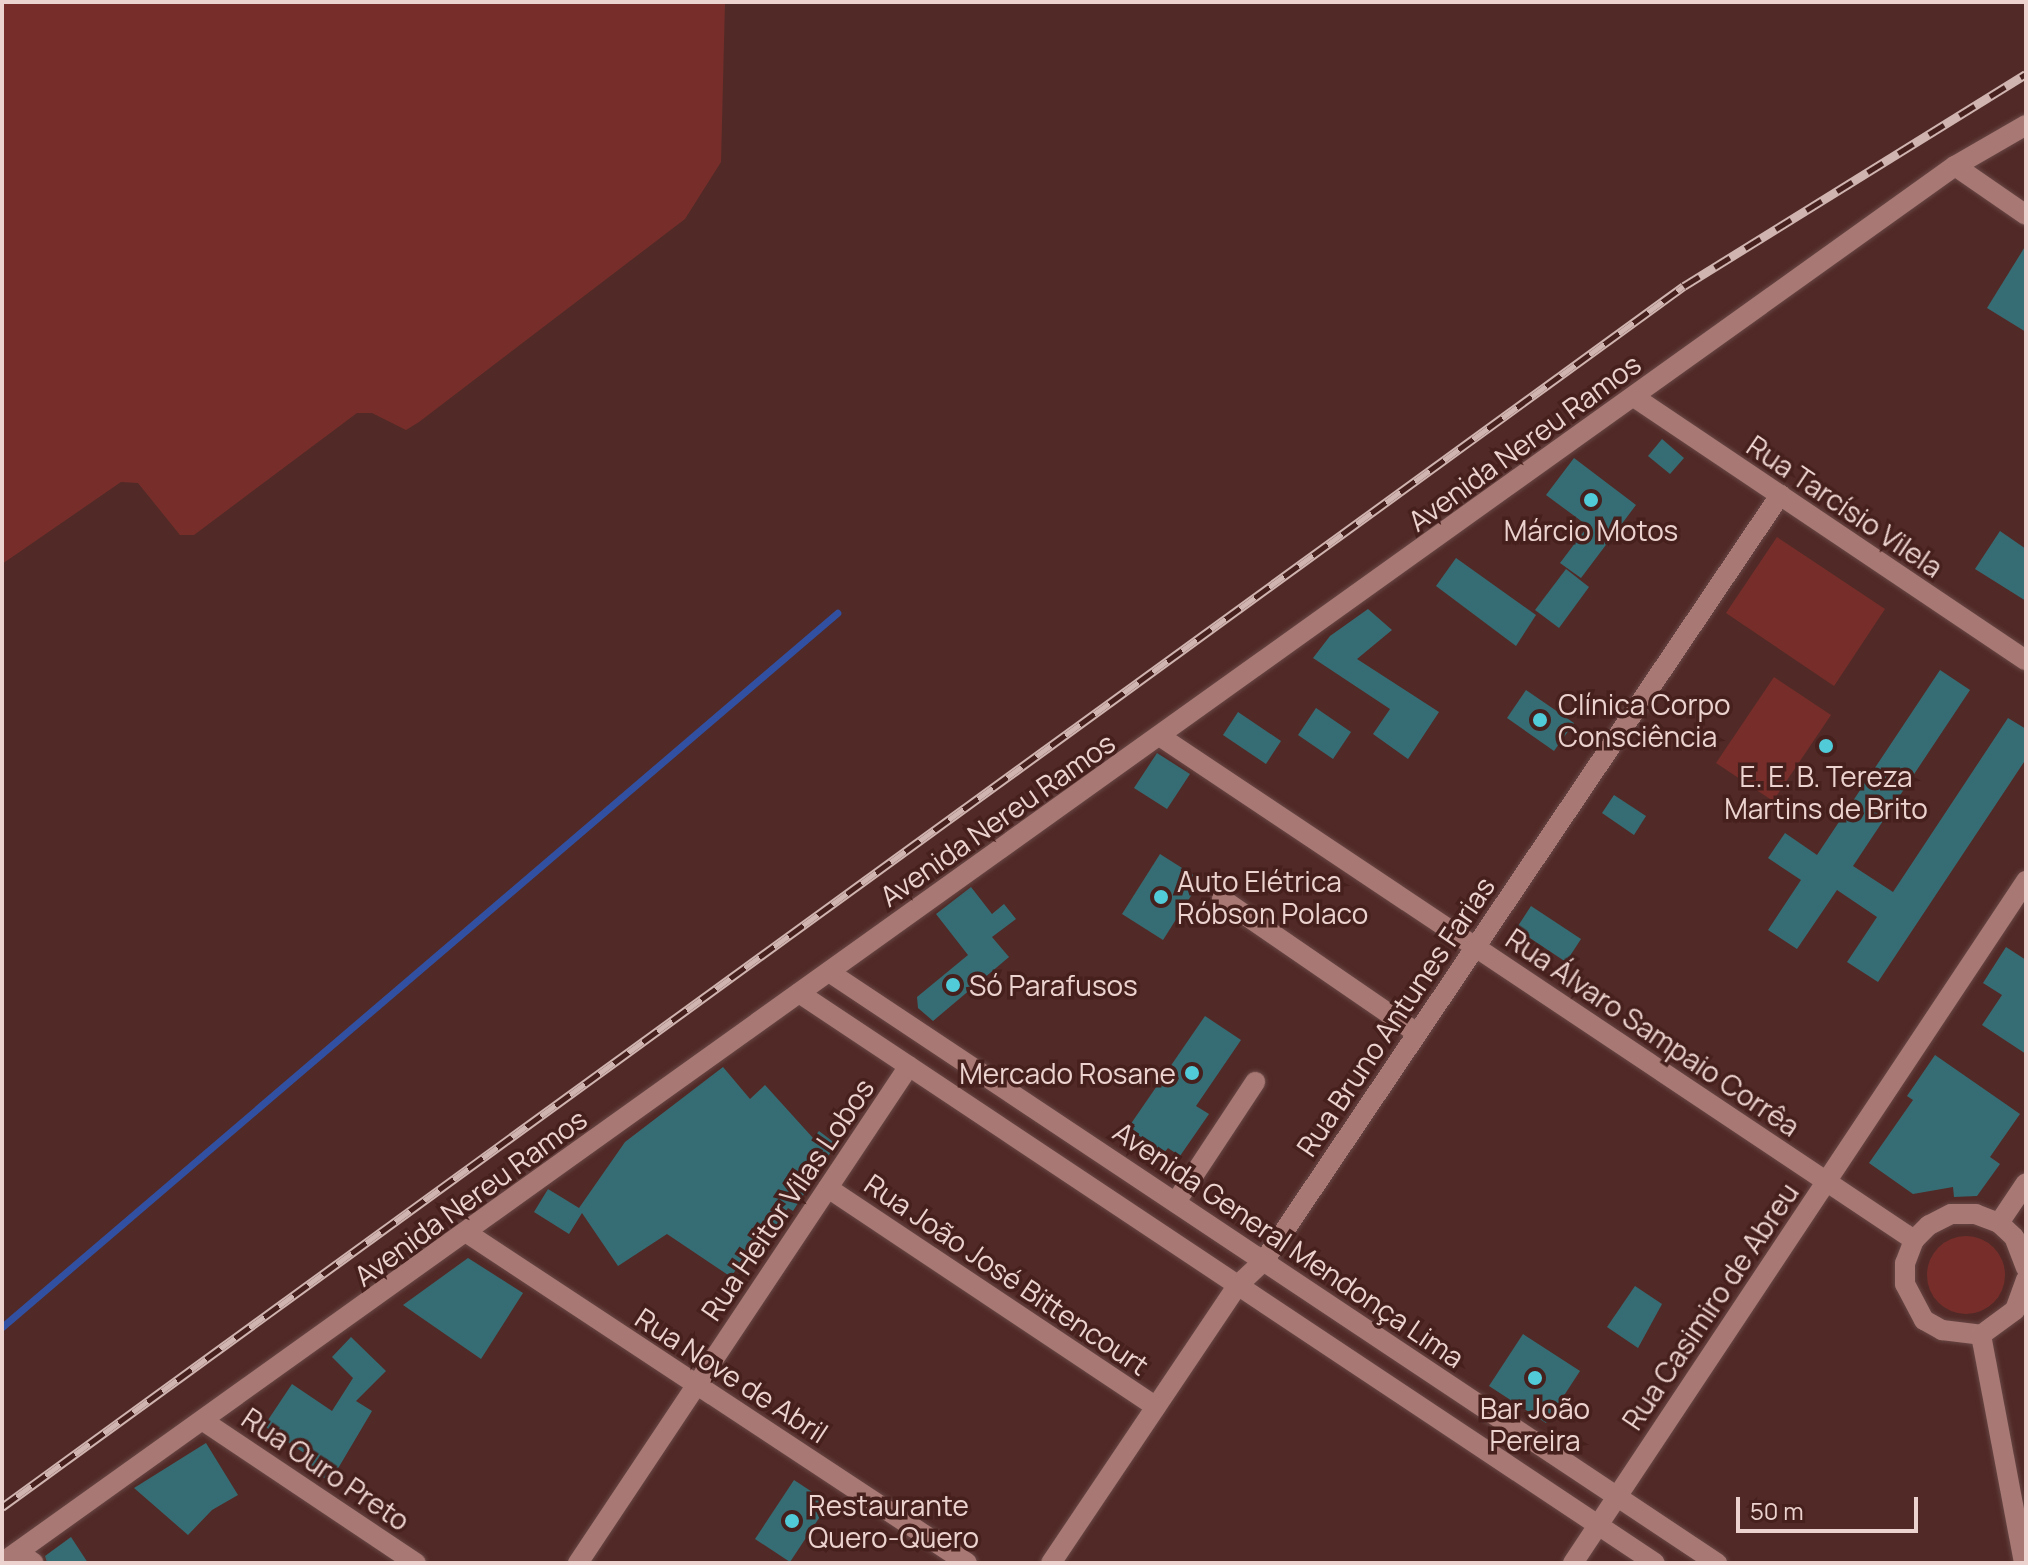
<!DOCTYPE html>
<html>
<head>
<meta charset="utf-8">
<style>
	body { margin:0 }
	#map { position:relative; width:2028px; height:1565px; overflow:hidden; background:#512a27; font-family:Manrope,sans-serif }
	div>[style] { position:absolute }
	.green>* { inset:0; background:#772e2a }
	.round { border-radius:50% }
	.stream>* { height:7px; margin:-3.5px; padding:0 3.5px; transform-origin:3.5px; border-radius:3.5px; background:#3250a1 }
	.building>* { inset:0; background:#366d74 }
	.roads { filter:drop-shadow(0 0 2px #684745) drop-shadow(0 0 2px #684745) }
	.minor>* { height:20px; margin:-10px; padding:0 10px; transform-origin:10px; border-radius:10px; background:#a87974 }
	.tertiary>* { height:20px; margin:-10px; padding:0 10px; transform-origin:10px; border-radius:10px; background:#a87974 }
	.secondary>* { height:20px; margin:-10px; padding:0 10px; transform-origin:10px; border-radius:10px; background:#a87974 }
	.rail>* { height:9px; margin-top:-4.5px; transform-origin:0; background:repeating-linear-gradient(90deg,#46201d 0 18px,#d0b4b0 0 36px); box-sizing:border-box; border-block:2px solid #d0b4b0 }
	.dots>* { width:22px; height:22px; translate:-50% -50%; box-sizing:border-box; border:4px solid #46201d; border-radius:50% }
	span { translate:-50% -50%; white-space:nowrap; text-align:center; line-height:1.15; -webkit-text-stroke:7px #46201d; paint-order:stroke }
	.street-label { font-size:28px; color:#ecd3cf }
	.poi-label { font-size:28px; color:#ecd3cf }
	.left { translate:0 -50%; text-align:left }
	.right { translate:-100% -50%; text-align:right }
	.frame { position:absolute; inset:0; border:4px solid #ecd3cf; pointer-events:none }
	.scale { position:absolute; left:1736px; top:1497px; width:182px; height:36px; box-sizing:border-box; border:4px solid #ecd3cf; border-top:0; padding-left:10px; font-size:24px; line-height:28px; white-space:nowrap; color:#ecd3cf; -webkit-text-stroke:6px #46201d; paint-order:stroke }
</style>
</head>
<body>
<div id="map">
	<div class="green">
		<div style="clip-path:polygon(2px 2px,725px 2px,721px 162px,685px 219px,419px 422px,406px 430px,372px 413px,357px 413px,194px 535px,180px 535px,138px 483px,121px 482px,2px 564px)"></div>
		<div style="clip-path:polygon(1777px 537px,1885px 609px,1834px 686px,1726px 613px)"></div>
		<div style="clip-path:polygon(1774px 677px,1831px 715px,1773px 801px,1716px 763px)"></div>
		<div class="round" style="left:1927px;top:1236px;width:78px;height:78px"></div>
	</div>
	<div class="stream">
		<div style="left:2px;top:1327px;width:1099px;rotate:-40.53deg"></div>
	</div>
	<div class="building">
		<div style="clip-path:polygon(2026px 245px,2026px 332px,1987px 308px)"></div>
		<div style="clip-path:polygon(1662px 439px,1684px 458px,1670px 474px,1648px 456px)"></div>
		<div style="clip-path:polygon(1574px 458px,1636px 505px,1581px 578px,1560px 563px,1588px 526px,1546px 495px)"></div>
		<div style="clip-path:polygon(2000px 531px,2026px 549px,2026px 601px,1975px 569px)"></div>
		<div style="clip-path:polygon(1456px 558px,1536px 615px,1516px 646px,1436px 586px)"></div>
		<div style="clip-path:polygon(1566px 569px,1589px 587px,1559px 628px,1535px 610px)"></div>
		<div style="clip-path:polygon(1368px 609px,1392px 630px,1357px 659px,1439px 712px,1408px 759px,1373px 734px,1390px 709px,1313px 658px,1330px 636px)"></div>
		<div style="clip-path:polygon(1940px 670px,1970px 690px,1853px 866px,1893px 892px,2008px 718px,2026px 729px,2026px 759px,1878px 982px,1847px 962px,1877px 917px,1837px 890px,1797px 949px,1768px 930px,1801px 880px,1768px 858px,1785px 833px,1817px 855px)"></div>
		<div style="clip-path:polygon(1526px 690px,1574px 723px,1554px 751px,1507px 718px)"></div>
		<div style="clip-path:polygon(1316px 708px,1351px 732px,1333px 759px,1298px 735px)"></div>
		<div style="clip-path:polygon(1238px 712px,1281px 741px,1266px 764px,1223px 735px)"></div>
		<div style="clip-path:polygon(1157px 753px,1190px 774px,1167px 809px,1134px 788px)"></div>
		<div style="clip-path:polygon(1614px 795px,1646px 816px,1634px 835px,1602px 813px)"></div>
		<div style="clip-path:polygon(1160px 854px,1201px 880px,1163px 940px,1122px 914px)"></div>
		<div style="clip-path:polygon(971px 887px,992px 914px,1004px 904px,1016px 919px,992px 937px,1009px 957px,933px 1021px,918px 1008px,917px 997px,968px 955px,936px 914px)"></div>
		<div style="clip-path:polygon(1531px 906px,1581px 939px,1566px 962px,1516px 929px)"></div>
		<div style="clip-path:polygon(2006px 947px,2026px 960px,2026px 1054px,1982px 1025px,2002px 995px,1983px 983px)"></div>
		<div style="clip-path:polygon(1205px 1016px,1241px 1040px,1196px 1106px,1209px 1114px,1180px 1156px,1168px 1148px,1164px 1153px,1128px 1128px)"></div>
		<div style="clip-path:polygon(1935px 1055px,2020px 1114px,1990px 1157px,2000px 1164px,1977px 1196px,1954px 1197px,1953px 1187px,1913px 1194px,1869px 1163px,1913px 1100px,1907px 1096px)"></div>
		<div style="clip-path:polygon(723px 1067px,750px 1099px,765px 1085px,813px 1138px,819px 1131px,836px 1144px,793px 1211px,788px 1208px,766px 1240px,759px 1235px,731px 1277px,667px 1234px,618px 1266px,582px 1213px,569px 1234px,534px 1212px,548px 1189px,579px 1208px,625px 1142px)"></div>
		<div style="clip-path:polygon(468px 1258px,523px 1293px,481px 1359px,403px 1305px)"></div>
		<div style="clip-path:polygon(1635px 1286px,1662px 1304px,1638px 1348px,1607px 1327px)"></div>
		<div style="clip-path:polygon(1523px 1334px,1580px 1371px,1546px 1423px,1489px 1386px)"></div>
		<div style="clip-path:polygon(351px 1337px,386px 1371px,356px 1401px,372px 1411px,330px 1482px,299px 1461px,304px 1453px,264px 1426px,292px 1384px,332px 1411px,353px 1378px,332px 1357px)"></div>
		<div style="clip-path:polygon(206px 1443px,238px 1495px,212px 1510px,188px 1535px,134px 1488px)"></div>
		<div style="clip-path:polygon(794px 1480px,829px 1503px,790px 1562px,755px 1539px)"></div>
		<div style="clip-path:polygon(71px 1537px,88px 1563px,47px 1563px,45px 1556px)"></div>
	</div>
	<div class="roads">
		<div class="minor">
			<div style="left:1955px;top:166px;width:86px;rotate:34.6deg"></div>
			<div style="left:1634px;top:397px;width:472px;rotate:33.9deg"></div>
			<div style="left:1161px;top:737px;width:906px;rotate:33.74deg"></div>
			<div style="left:1222px;top:899px;width:237px;rotate:34.5deg"></div>
			<div style="left:828px;top:1188px;width:394px;rotate:33.7deg"></div>
			<div style="left:1176px;top:1202px;width:144px;rotate:-56.6deg"></div>
			<div style="left:1999px;top:1223px;width:48px;rotate:-56deg"></div>
			<div style="left:467px;top:1233px;width:599px;rotate:33.42deg"></div>
			<div style="left:2026px;top:1268px;width:33px;rotate:-111deg"></div>
			<div style="left:2014px;top:1237px;width:21px;rotate:-137deg"></div>
			<div style="left:1999px;top:1223px;width:25px;rotate:-159deg"></div>
			<div style="left:1976px;top:1214px;width:25px;rotate:180deg"></div>
			<div style="left:1951px;top:1214px;width:25px;rotate:153deg"></div>
			<div style="left:1929px;top:1225px;width:21px;rotate:135deg"></div>
			<div style="left:1914px;top:1240px;width:25px;rotate:111deg"></div>
			<div style="left:1905px;top:1263px;width:21px;rotate:90deg"></div>
			<div style="left:1905px;top:1284px;width:41px;rotate:62.2deg"></div>
			<div style="left:1924px;top:1320px;width:21px;rotate:29deg"></div>
			<div style="left:1942px;top:1330px;width:39px;rotate:7deg"></div>
			<div style="left:1981px;top:1335px;width:42px;rotate:-36.3deg"></div>
			<div style="left:2015px;top:1310px;width:33px;rotate:-70deg"></div>
			<div style="left:1981px;top:1335px;width:232px;rotate:79.3deg"></div>
			<div style="left:205px;top:1422px;width:254px;rotate:33.8deg"></div>
			<div style="left:18px;top:1552px;width:19px;rotate:35deg"></div>
			<div style="left:578px;top:1563px;width:597px;rotate:-56.34deg"></div>
			<div style="left:1051px;top:1563px;width:335px;rotate:-56.1deg"></div>
			<div style="left:1238px;top:1285px;width:35px;rotate:-43deg"></div>
			<div style="left:1264px;top:1261px;width:924px;rotate:-56.03deg"></div>
			<div style="left:1573px;top:1563px;width:819px;rotate:-56.41deg"></div>
		</div>
		<div class="tertiary">
			<div style="left:829px;top:972px;width:1067px;rotate:33.65deg"></div>
			<div style="left:799px;top:993px;width:1028px;rotate:33.66deg"></div>
		</div>
		<div class="secondary">
			<div style="left:2px;top:1563px;width:2401px;rotate:-35.58deg"></div>
			<div style="left:1955px;top:166px;width:82px;rotate:-30deg"></div>
		</div>
	</div>
	<div class="rail">
		<div style="left:2px;top:1507px;width:2078px;rotate:-35.98deg"></div>
		<div style="left:1684px;top:286px;width:402px;rotate:-31.8deg"></div>
	</div>
	<div class="dots">
		<div style="left:1591px;top:500px;background:#52cbd9"></div>
		<div style="left:1540px;top:720px;background:#52cbd9"></div>
		<div style="left:1826px;top:746px;background:#52cbd9"></div>
		<div style="left:1161px;top:897px;background:#52cbd9"></div>
		<div style="left:953px;top:985px;background:#52cbd9"></div>
		<div style="left:1192px;top:1073px;background:#52cbd9"></div>
		<div style="left:1535px;top:1378px;background:#52cbd9"></div>
		<div style="left:792px;top:1521px;background:#52cbd9"></div>
	</div>
	<div class="street-label">
		<span style="left:1524px;top:442px;rotate:-36deg">Avenida Nereu Ramos</span>
		<span style="left:1845px;top:506px;rotate:34deg">Rua Tarcísio Vilela</span>
		<span style="left:997px;top:819px;rotate:-35deg">Avenida Nereu Ramos</span>
		<span style="left:1395px;top:1016px;rotate:-56deg">Rua Bruno Antunes Farias</span>
		<span style="left:1653px;top:1032px;rotate:34deg">Rua Álvaro Sampaio Corrêa</span>
		<span style="left:470px;top:1197px;rotate:-36deg">Avenida Nereu Ramos</span>
		<span style="left:787px;top:1199px;rotate:-56deg">Rua Heitor Vilas Lobos</span>
		<span style="left:1289px;top:1244px;rotate:34deg">Avenida General Mendonça Lima</span>
		<span style="left:1007px;top:1274px;rotate:34deg">Rua João José Bittencourt</span>
		<span style="left:1710px;top:1306px;rotate:-56deg">Rua Casimiro de Abreu</span>
		<span style="left:732px;top:1375px;rotate:33deg">Rua Nove de Abril</span>
		<span style="left:326px;top:1469px;rotate:34deg">Rua Ouro Preto</span>
	</div>
	<div class="poi-label">
		<span style="left:1591px;top:530px">Márcio Motos</span>
		<span class="left" style="left:1558px;top:720px">Clínica Corpo<br>Consciência</span>
		<span style="left:1826px;top:792px">E. E. B. Tereza<br>Martins de Brito</span>
		<span class="left" style="left:1177px;top:897px">Auto Elétrica<br>Róbson Polaco</span>
		<span class="left" style="left:969px;top:985px">Só Parafusos</span>
		<span class="right" style="left:1176px;top:1073px">Mercado Rosane</span>
		<span style="left:1535px;top:1424px">Bar João<br>Pereira</span>
		<span class="left" style="left:808px;top:1521px">Restaurante<br>Quero-Quero</span>
	</div>
	<div class="frame"></div>
	<div class="scale">50 m</div>
</div>
</body>
</html>
